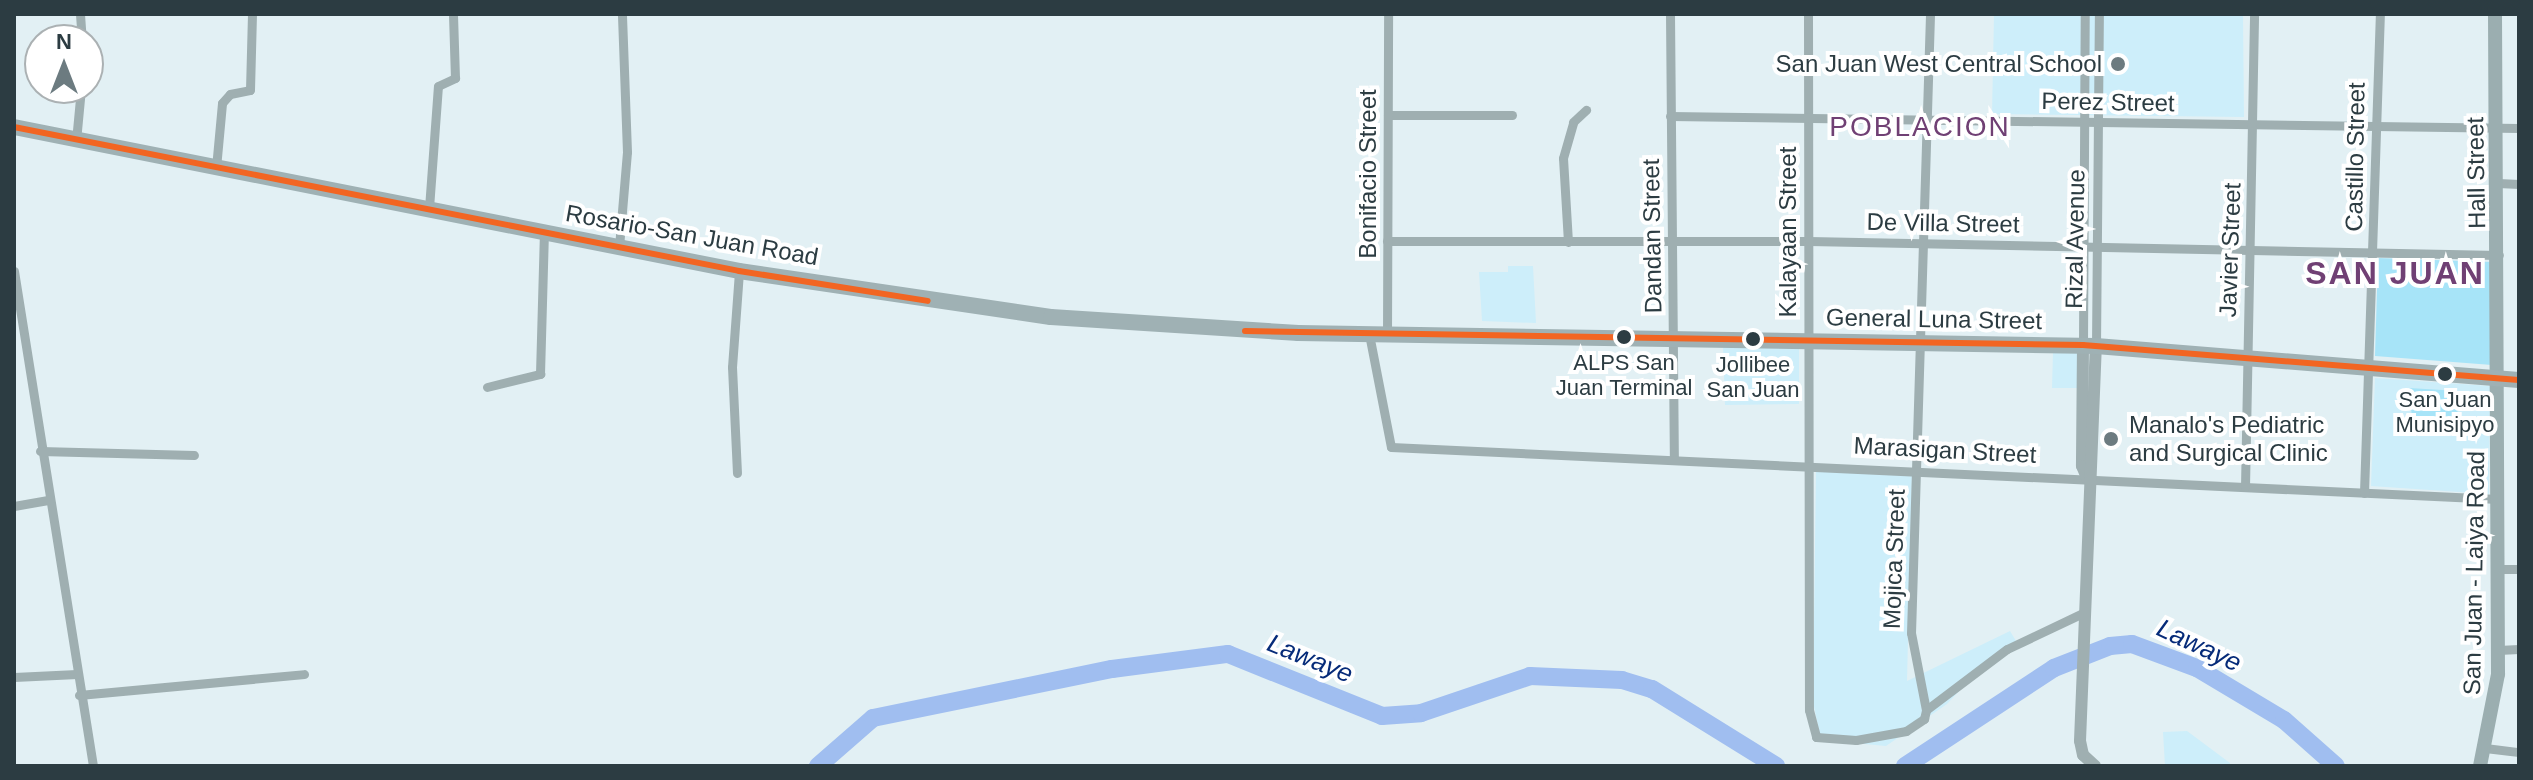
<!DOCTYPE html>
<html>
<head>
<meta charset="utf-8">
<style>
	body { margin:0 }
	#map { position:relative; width:2533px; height:780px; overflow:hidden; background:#e2f0f4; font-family:Arial,sans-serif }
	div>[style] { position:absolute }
	.built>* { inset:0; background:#cdeefa }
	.green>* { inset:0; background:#a7e4f8 }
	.river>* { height:18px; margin:-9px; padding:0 9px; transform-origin:9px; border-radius:9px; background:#a0bef0 }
	.minor>* { height:9px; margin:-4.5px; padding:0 4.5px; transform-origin:4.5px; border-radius:4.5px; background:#9fafb1 }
	.tertiary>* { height:12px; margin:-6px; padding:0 6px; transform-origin:6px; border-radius:6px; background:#9fafb1 }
	.secondary>* { height:14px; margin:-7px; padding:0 7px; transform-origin:7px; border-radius:7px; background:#9baeb0 }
	.primary>* { height:16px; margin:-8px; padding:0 8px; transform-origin:8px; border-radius:8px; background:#9fb1b4 }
	.bus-1>* { height:6px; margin:-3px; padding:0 3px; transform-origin:3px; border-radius:3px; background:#f26522 }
	.dots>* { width:22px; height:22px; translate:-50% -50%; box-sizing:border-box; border:4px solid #fff; border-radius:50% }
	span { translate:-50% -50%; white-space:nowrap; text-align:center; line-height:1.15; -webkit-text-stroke:8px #fff; paint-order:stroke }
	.bus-label { font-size:22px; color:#2c3c42 }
	.poi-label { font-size:24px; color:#2c3c42 }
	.right { translate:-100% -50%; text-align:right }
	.left { translate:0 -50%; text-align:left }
	.street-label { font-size:24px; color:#2c3c42 }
	.water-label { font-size:26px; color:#062b79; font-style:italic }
	.quarter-label { font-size:28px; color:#704074; letter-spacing:2px }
	.district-label { font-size:32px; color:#704074; font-weight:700; letter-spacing:2px }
	.frame { position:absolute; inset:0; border:16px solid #2c3c42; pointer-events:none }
	.north { position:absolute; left:24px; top:24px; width:80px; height:80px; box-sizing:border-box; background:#fff; border:2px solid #abb1b3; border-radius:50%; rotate:0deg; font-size:22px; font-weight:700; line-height:32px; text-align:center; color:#2c3c42 }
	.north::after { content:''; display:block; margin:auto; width:28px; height:36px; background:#6c7b80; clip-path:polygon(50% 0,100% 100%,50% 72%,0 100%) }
</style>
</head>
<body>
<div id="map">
	<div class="built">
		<div style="clip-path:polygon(1994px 14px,2243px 14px,2244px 117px,1992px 114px)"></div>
		<div style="clip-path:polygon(1508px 266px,1533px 266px,1536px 323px,1482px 321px,1479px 272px,1508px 272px)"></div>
		<div style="clip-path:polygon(1723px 347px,1799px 348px,1799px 404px,1725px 405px)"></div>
		<div style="clip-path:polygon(2053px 352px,2078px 352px,2078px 388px,2052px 388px)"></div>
		<div style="clip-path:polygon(2375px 378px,2490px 386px,2489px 494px,2371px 486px)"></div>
		<div style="clip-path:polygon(1816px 469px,1912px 473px,1907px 681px,2010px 631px,2019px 646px,1980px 669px,1947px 704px,1886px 746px,1821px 740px,1813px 702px)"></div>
		<div style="clip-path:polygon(2187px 731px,2230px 763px,2230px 766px,2165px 766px,2163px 732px)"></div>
	</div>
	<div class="green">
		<div style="clip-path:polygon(2378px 258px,2492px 262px,2492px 365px,2375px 356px)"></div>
		<div style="clip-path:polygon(2409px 388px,2459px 391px,2457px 418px,2429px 424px,2412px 417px)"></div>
	</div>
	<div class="river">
		<div style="left:818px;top:766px;width:73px;rotate:-41.1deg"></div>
		<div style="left:873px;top:718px;width:244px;rotate:-11.6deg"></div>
		<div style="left:1112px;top:669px;width:117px;rotate:-7.4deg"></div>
		<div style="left:1228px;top:654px;width:166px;rotate:21.9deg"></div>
		<div style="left:1382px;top:716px;width:39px;rotate:-4deg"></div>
		<div style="left:1421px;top:713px;width:115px;rotate:-18.7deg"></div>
		<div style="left:1530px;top:676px;width:92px;rotate:2.5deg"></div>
		<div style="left:1622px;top:680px;width:31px;rotate:17deg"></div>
		<div style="left:1652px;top:689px;width:146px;rotate:31.8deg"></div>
		<div style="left:1905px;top:766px;width:178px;rotate:-33.3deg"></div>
		<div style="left:2054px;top:668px;width:60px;rotate:-21.4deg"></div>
		<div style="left:2110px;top:646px;width:22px;rotate:-5deg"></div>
		<div style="left:2132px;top:644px;width:69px;rotate:20.3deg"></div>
		<div style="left:2197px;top:668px;width:101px;rotate:30.9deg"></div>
		<div style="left:2284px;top:720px;width:69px;rotate:41.5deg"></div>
	</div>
	<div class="minor">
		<div style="left:80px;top:14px;width:26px;rotate:86deg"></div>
		<div style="left:1670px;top:14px;width:444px;rotate:89.5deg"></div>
		<div style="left:1808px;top:14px;width:696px;rotate:89.92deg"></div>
		<div style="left:1809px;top:710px;width:28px;rotate:75deg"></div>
		<div style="left:1816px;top:737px;width:40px;rotate:4.3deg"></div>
		<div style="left:1856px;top:740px;width:51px;rotate:-10.2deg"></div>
		<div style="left:1906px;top:731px;width:22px;rotate:-34deg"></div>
		<div style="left:1924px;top:719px;width:9px;rotate:-77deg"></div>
		<div style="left:1926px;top:710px;width:78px;rotate:-101deg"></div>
		<div style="left:1911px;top:633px;width:619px;rotate:-88.24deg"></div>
		<div style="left:1388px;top:115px;width:124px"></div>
		<div style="left:1670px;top:116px;width:849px;rotate:0.81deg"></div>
		<div style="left:76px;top:141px;width:53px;rotate:-84.6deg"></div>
		<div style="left:216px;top:168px;width:65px;rotate:-84.7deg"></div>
		<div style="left:222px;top:103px;width:12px;rotate:-48deg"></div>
		<div style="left:230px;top:94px;width:20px;rotate:-11deg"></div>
		<div style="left:250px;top:90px;width:76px;rotate:-88.5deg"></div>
		<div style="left:2498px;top:183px;width:21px;rotate:3deg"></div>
		<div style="left:429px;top:208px;width:122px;rotate:-85.8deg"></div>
		<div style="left:438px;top:86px;width:19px;rotate:-25deg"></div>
		<div style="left:455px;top:78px;width:64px;rotate:-91.8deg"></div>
		<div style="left:1387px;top:241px;width:422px"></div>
		<div style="left:1809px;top:241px;width:690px;rotate:1.16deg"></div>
		<div style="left:1568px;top:242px;width:84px;rotate:-93.4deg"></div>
		<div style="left:1563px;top:158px;width:37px;rotate:-74deg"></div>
		<div style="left:1573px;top:122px;width:18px;rotate:-43deg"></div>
		<div style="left:619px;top:247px;width:95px;rotate:-85.2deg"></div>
		<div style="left:627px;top:152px;width:137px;rotate:-92.1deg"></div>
		<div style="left:14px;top:271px;width:501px;rotate:80.93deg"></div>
		<div style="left:1369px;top:334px;width:115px;rotate:79deg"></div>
		<div style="left:1391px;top:447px;width:1108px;rotate:2.69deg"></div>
		<div style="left:1387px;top:335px;width:321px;rotate:-89.8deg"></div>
		<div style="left:2083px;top:345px;width:331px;rotate:-89.7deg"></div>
		<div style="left:2096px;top:346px;width:332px;rotate:-89.5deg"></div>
		<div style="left:487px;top:387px;width:55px;rotate:-13.8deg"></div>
		<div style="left:540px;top:374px;width:142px;rotate:-88.4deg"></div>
		<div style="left:40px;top:451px;width:154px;rotate:1.5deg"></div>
		<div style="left:737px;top:473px;width:106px;rotate:-92.7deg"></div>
		<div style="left:732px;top:367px;width:96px;rotate:-85.8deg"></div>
		<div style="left:2245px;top:487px;width:473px;rotate:-88.9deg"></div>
		<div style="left:2364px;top:493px;width:479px;rotate:-88.1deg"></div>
		<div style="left:14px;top:506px;width:36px;rotate:-10deg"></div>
		<div style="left:2498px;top:569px;width:21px"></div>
		<div style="left:2498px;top:650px;width:21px;rotate:-3deg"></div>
		<div style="left:14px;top:677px;width:63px;rotate:-2.7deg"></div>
		<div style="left:79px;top:695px;width:226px;rotate:-5.3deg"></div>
		<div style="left:1926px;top:710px;width:101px;rotate:-37deg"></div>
		<div style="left:2007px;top:649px;width:86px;rotate:-25.4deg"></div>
		<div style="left:2485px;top:748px;width:34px;rotate:7deg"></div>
	</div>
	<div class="tertiary">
		<div style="left:2083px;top:345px;width:121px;rotate:90.5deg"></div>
		<div style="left:2082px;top:466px;width:13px;rotate:67deg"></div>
		<div style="left:2095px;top:766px;width:16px;rotate:-137deg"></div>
		<div style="left:2083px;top:755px;width:14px;rotate:-102deg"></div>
		<div style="left:2080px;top:741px;width:395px;rotate:-87.7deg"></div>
	</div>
	<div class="secondary">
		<div style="left:2480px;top:766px;width:94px;rotate:-78.9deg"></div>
		<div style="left:2498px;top:674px;width:660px;rotate:-90.26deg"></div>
	</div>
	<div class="primary">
		<div style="left:14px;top:127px;width:739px;rotate:11.23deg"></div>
		<div style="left:739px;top:271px;width:315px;rotate:8.4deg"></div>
		<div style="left:1051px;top:317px;width:248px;rotate:3.7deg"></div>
		<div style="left:1298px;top:333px;width:798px;rotate:0.93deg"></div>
		<div style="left:2096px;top:346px;width:424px;rotate:4.6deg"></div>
	</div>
	<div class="bus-1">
		<div style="left:14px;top:127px;width:739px;rotate:11.23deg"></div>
		<div style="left:739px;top:271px;width:191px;rotate:9deg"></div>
		<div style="left:1245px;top:331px;width:838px;rotate:0.96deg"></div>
		<div style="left:2083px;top:345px;width:437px;rotate:4.6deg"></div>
	</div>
	<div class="dots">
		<div style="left:2118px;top:64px;background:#6c7b80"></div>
		<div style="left:1624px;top:337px;background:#2c3c42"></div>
		<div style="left:1753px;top:339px;background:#2c3c42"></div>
		<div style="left:2445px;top:374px;background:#2c3c42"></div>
		<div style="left:2111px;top:439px;background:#6c7b80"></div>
	</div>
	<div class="bus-label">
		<span style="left:1624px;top:375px">ALPS San<br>Juan Terminal</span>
		<span style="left:1753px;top:377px">Jollibee<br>San Juan</span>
		<span style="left:2445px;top:412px">San Juan<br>Munisipyo</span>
	</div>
	<div class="poi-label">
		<span class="right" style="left:2102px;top:64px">San Juan West Central School</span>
		<span class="left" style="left:2129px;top:439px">Manalo's Pediatric<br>and Surgical Clinic</span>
	</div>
	<div class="street-label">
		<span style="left:2108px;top:102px;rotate:1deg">Perez Street</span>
		<span style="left:2355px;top:157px;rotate:-89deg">Castillo Street</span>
		<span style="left:2476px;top:173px;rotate:-91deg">Hall Street</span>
		<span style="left:1368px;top:174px;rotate:-90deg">Bonifacio Street</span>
		<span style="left:1943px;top:223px;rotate:1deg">De Villa Street</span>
		<span style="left:1788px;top:232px;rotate:-90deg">Kalayaan Street</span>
		<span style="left:692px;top:235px;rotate:10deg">Rosario-San Juan Road</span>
		<span style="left:1652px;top:236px;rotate:-91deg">Dandan Street</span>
		<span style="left:2075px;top:239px;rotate:-89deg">Rizal Avenue</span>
		<span style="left:2230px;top:250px;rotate:-88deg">Javier Street</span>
		<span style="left:1934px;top:319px;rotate:1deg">General Luna Street</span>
		<span style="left:1945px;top:450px;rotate:3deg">Marasigan Street</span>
		<span style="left:1894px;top:559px;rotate:-88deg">Mojica Street</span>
		<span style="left:2474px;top:573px;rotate:-89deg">San Juan - Laiya Road</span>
	</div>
	<div class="water-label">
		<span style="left:2199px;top:646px;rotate:25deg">Lawaye</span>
		<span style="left:1310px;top:659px;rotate:22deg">Lawaye</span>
	</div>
	<div class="quarter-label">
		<span style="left:1920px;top:127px">POBLACION</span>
	</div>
	<div class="district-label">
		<span style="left:2395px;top:273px">SAN JUAN</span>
	</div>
	<div class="frame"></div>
	<div class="north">N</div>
</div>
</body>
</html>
